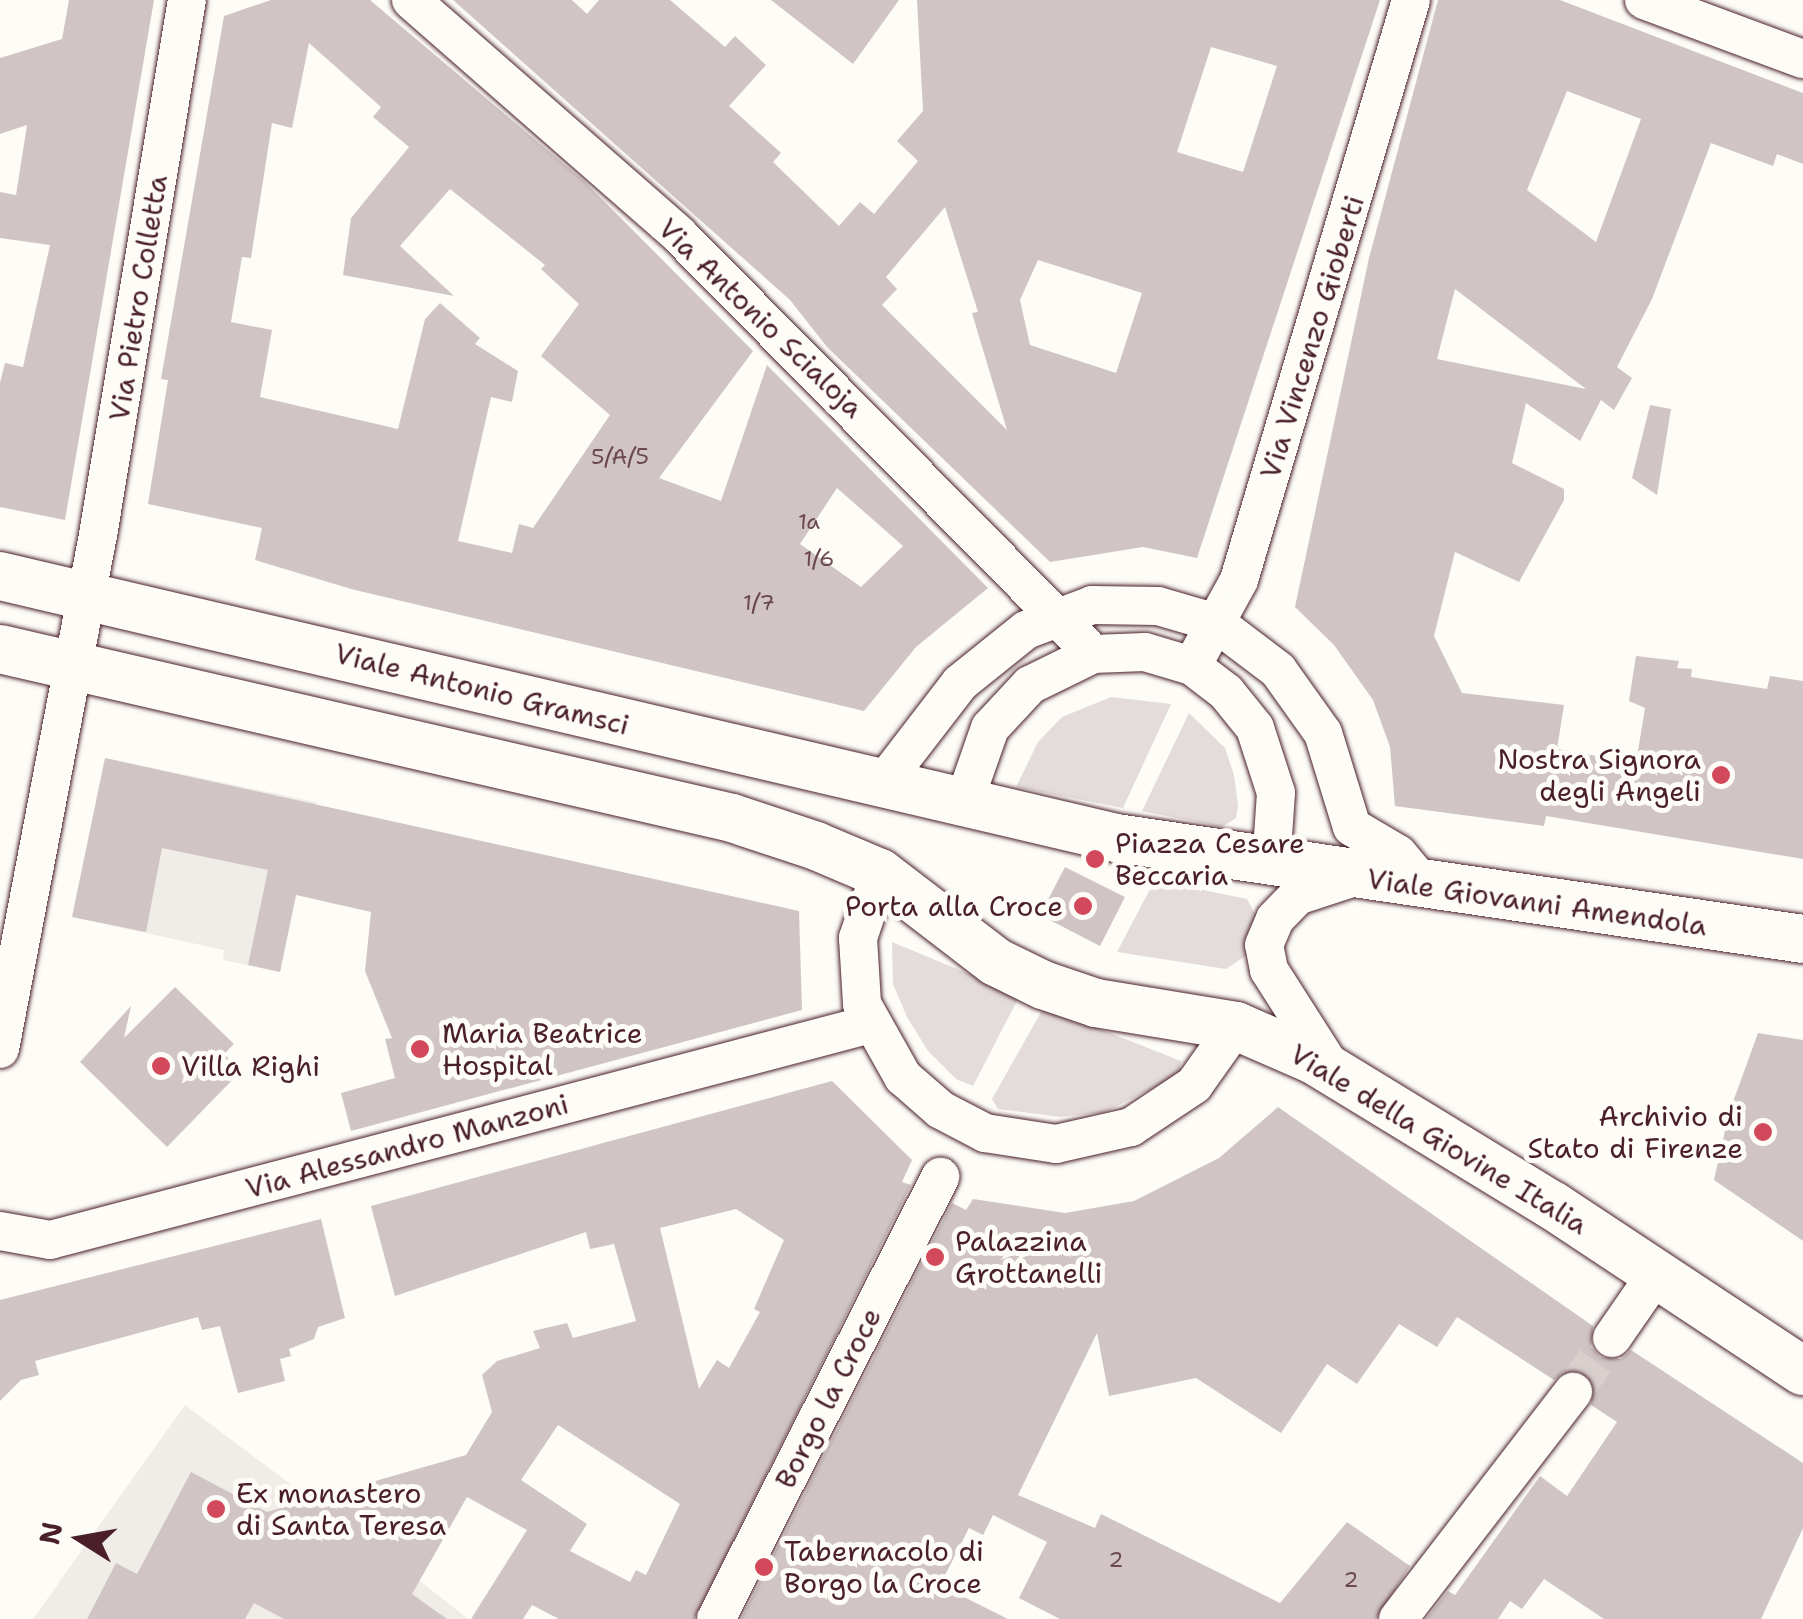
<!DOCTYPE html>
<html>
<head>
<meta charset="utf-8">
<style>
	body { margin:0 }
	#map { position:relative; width:1803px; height:1619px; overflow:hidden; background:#fdfcf7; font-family:"Shantell Sans",sans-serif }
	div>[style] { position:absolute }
	.built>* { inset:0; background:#f0ece8 }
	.green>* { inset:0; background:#e3dcda }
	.building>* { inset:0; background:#d0c5c4 }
	.minor-tunnel>* { height:38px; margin-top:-19px; transform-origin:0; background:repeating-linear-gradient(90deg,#d9d0ce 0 38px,transparent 0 57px) }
	.roads { filter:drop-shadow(0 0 2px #4a1f2b) drop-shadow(0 0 2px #4a1f2b) }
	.minor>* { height:38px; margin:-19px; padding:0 19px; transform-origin:19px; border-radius:19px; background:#fdfcf7 }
	.major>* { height:48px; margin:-24px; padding:0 24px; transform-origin:24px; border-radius:24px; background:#fdfcf7 }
	.dots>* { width:28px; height:28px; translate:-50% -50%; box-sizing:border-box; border:5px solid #fdfcf7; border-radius:50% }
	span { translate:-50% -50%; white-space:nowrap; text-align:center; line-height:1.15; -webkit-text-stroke:10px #fdfcf7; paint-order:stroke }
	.number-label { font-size:22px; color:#6c4851 }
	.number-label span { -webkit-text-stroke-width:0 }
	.street-label { font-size:28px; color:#4a1f2b }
	.poi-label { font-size:28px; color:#4a1f2b }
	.right { translate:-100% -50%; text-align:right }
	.left { translate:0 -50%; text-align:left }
	.north { position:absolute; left:30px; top:1489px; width:100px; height:100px; -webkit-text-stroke:8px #fdfcf7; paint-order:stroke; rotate:281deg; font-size:28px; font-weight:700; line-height:40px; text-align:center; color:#4a1f2b }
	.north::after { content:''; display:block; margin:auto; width:35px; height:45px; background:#4a1f2b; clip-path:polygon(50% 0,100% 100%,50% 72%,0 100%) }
</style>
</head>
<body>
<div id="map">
	<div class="built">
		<div style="clip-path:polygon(105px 758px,316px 802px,280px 972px,223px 960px,224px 950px,72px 917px)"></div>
		<div style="clip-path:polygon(185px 1405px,420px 1581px,468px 1619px,33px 1619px)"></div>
	</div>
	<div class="green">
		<div style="clip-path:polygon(1111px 697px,1171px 704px,1123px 808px,1016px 787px,1038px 742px,1062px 717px)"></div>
		<div style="clip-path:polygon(1189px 713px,1225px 748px,1234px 775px,1238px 806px,1236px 818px,1222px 827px,1142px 811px)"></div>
		<div style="clip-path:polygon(1164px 882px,1247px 899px,1261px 925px,1253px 951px,1226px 969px,1117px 952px,1149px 891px)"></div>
		<div style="clip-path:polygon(892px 942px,1020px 995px,973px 1086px,956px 1079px,928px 1051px,907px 1017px,893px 984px)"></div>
		<div style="clip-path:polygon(1044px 1007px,1181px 1061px,1179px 1075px,1105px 1112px,1060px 1117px,998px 1109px,992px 1099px)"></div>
	</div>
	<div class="building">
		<div style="clip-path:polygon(69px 0,154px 0,65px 520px,0 507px,0 383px,5px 363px,23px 367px,50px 245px,0 238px,0 192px,16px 195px,27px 125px,0 134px,0 58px,62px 39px)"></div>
		<div style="clip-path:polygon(evenodd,271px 0,370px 0,585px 182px,753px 351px,659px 478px,721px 501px,767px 365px,988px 588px,916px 647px,864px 711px,351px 589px,255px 560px,262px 528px,148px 504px,168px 380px,161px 379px,224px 16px,271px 0,309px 43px,381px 107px,373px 117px,409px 147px,351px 218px,343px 275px,454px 296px,400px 246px,450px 189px,545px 265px,541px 269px,579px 304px,541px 356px,610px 415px,533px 528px,519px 524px,512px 553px,458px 541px,491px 397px,512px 402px,518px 371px,475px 344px,480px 338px,440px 303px,425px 319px,398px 429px,260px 397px,272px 330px,231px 322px,242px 257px,251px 258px,272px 123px,292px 128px,309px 43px,271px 0,837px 488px,903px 546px,861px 587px,800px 544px,837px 488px)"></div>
		<div style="clip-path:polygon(evenodd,453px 0,572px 0,587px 14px,599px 0,670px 0,725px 47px,735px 36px,766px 65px,729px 106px,781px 153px,773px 162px,839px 226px,860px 202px,874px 214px,918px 161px,897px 141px,923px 111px,917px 0,1380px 0,1197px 558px,1143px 547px,1050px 562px,827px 347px,790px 300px,453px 0,1211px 47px,1277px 66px,1243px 172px,1177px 152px,1211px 47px,453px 0,945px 207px,978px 312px,972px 313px,1007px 430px,882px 305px,897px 289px,886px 277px,945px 207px,453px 0,1038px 260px,1142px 293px,1116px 373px,1030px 345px,1020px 300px,1038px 260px)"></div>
		<div style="clip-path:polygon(771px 0,899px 0,853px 64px)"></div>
		<div style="clip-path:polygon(evenodd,1438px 0,1560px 0,1803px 93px,1803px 164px,1777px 154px,1773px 166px,1711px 143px,1652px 299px,1617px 367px,1632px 378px,1614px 410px,1601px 400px,1580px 441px,1526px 403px,1512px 463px,1564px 489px,1564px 500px,1519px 582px,1455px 552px,1434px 636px,1462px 693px,1564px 705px,1557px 749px,1636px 763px,1645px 708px,1629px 701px,1636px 656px,1679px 661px,1677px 668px,1692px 669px,1691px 677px,1767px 689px,1770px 676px,1803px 681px,1803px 859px,1546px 816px,1544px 826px,1395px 806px,1390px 747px,1373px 700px,1334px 645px,1295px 607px,1369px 258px,1438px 0,1567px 91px,1641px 119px,1596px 242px,1527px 190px,1567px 91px,1438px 0,1455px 289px,1586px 389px,1437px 359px,1455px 289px)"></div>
		<div style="clip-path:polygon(1650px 405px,1671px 409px,1657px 495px,1632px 478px)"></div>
		<div style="clip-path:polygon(105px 758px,799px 911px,802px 1010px,351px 1131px,341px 1093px,395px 1078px,385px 1039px,392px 1038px,365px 971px,371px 912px,296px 895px,280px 972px,248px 965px,268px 870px,162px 848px,146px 932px,72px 917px)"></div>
		<div style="clip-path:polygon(1065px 867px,1125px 897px,1100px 946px,1040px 915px)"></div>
		<div style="clip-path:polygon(175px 987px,234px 1044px,224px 1054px,242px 1070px,167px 1147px,80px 1062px,131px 1006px,124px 1038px)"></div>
		<div style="clip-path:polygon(1758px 1033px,1803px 1040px,1803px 1241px,1714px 1180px,1729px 1113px)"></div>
		<div style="clip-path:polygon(evenodd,832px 1081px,912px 1160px,902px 1182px,911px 1185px,694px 1619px,559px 1619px,532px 1605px,523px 1619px,471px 1619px,527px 1530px,467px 1497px,412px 1594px,447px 1619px,284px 1619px,254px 1603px,245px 1619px,87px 1619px,116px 1563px,137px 1574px,191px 1472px,267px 1512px,466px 1455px,492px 1412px,482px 1375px,497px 1361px,540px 1348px,533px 1331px,567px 1323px,573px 1338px,636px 1321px,614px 1244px,590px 1249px,586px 1232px,395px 1296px,371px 1206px,832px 1081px,736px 1209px,784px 1240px,754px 1309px,760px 1312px,729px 1368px,717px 1360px,699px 1389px,660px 1228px,736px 1209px,832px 1081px,558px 1425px,680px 1504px,646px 1575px,636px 1570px,630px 1582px,570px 1551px,587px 1524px,521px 1480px,558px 1425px)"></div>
		<div style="clip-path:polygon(1278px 1107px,1593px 1326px,1591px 1347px,1600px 1357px,1621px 1359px,1631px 1350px,1803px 1463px,1803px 1528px,1761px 1619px,1604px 1619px,1544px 1579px,1522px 1609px,1510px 1601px,1498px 1619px,1426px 1619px,1448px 1591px,1455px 1595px,1540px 1476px,1567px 1496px,1617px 1422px,1591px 1405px,1594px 1384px,1586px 1374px,1565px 1371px,1554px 1380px,1457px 1317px,1437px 1347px,1399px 1324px,1357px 1384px,1327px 1364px,1281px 1433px,1196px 1378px,1109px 1396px,1097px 1333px,1018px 1495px,1095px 1528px,1101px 1514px,1280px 1603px,1347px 1522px,1410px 1566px,1376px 1619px,1060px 1619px,1019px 1598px,1047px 1542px,993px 1515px,983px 1535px,969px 1528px,940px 1585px,1008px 1619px,741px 1619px,952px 1203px,966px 1210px,973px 1199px,1065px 1213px,1134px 1201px,1219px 1158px)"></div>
		<div style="clip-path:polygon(321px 1219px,345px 1318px,318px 1327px,314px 1339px,289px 1349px,291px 1356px,280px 1359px,285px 1381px,238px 1393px,220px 1326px,202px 1330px,198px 1317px,35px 1361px,39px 1375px,21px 1380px,0 1401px,0 1300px)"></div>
	</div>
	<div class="minor-tunnel">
		<div style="left:1573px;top:1392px;width:67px;rotate:-54.2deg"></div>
	</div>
	<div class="roads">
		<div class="minor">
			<div style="left:411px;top:0;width:356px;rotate:41.2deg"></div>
			<div style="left:679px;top:235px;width:589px;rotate:45.34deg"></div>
			<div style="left:1644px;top:0;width:170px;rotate:20.4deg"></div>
			<div style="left:1192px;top:666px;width:98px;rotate:-61.3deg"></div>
			<div style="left:1239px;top:580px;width:605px;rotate:-73.48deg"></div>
			<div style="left:880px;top:787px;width:131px;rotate:-52.4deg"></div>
			<div style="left:960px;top:683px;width:85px;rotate:-38.8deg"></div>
			<div style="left:1026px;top:630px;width:71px;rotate:-20.7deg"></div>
			<div style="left:1092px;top:605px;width:66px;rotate:0.9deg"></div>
			<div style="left:1158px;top:606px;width:60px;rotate:16.3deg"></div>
			<div style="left:1216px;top:623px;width:78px;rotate:37.2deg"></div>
			<div style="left:1278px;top:670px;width:77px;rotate:54.5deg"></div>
			<div style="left:1323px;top:733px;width:98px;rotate:72.9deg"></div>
			<div style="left:1352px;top:827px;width:53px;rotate:30.4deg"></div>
			<div style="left:1398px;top:854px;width:40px;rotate:50deg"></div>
			<div style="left:963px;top:805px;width:82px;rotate:-70.7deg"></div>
			<div style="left:990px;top:728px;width:59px;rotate:-47.1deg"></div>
			<div style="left:1030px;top:685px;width:70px;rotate:-26.2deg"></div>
			<div style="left:1093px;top:654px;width:52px;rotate:-2.2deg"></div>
			<div style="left:1145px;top:652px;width:49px;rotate:16.6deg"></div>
			<div style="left:1192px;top:666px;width:43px;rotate:37.4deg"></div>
			<div style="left:1226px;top:692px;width:46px;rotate:51.1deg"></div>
			<div style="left:1255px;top:728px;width:68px;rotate:72.1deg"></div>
			<div style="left:1276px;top:793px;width:71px;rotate:94deg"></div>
			<div style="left:880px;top:873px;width:69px;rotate:108.7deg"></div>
			<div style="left:858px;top:938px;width:66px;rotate:86.5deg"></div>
			<div style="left:862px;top:1004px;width:84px;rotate:60.7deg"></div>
			<div style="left:903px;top:1077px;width:50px;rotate:41deg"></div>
			<div style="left:941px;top:1110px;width:50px;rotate:27.6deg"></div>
			<div style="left:985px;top:1133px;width:72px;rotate:8.8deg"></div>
			<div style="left:1056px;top:1144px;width:77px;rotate:-12.8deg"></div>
			<div style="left:1131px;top:1127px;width:76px;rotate:-33.7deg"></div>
			<div style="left:1194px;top:1085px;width:72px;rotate:-54.6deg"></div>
			<div style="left:0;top:1049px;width:523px;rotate:-79.21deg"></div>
			<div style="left:98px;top:535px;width:542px;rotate:-80.56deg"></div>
			<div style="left:1334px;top:1072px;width:121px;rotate:-122.5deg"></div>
			<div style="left:1269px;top:970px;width:25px;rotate:-101deg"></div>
			<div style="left:1264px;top:945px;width:28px;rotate:-67deg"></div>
			<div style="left:1275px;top:919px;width:32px;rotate:-46deg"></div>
			<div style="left:1297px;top:896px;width:61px;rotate:-18.1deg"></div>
			<div style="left:0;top:1231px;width:51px;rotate:10.2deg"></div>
			<div style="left:50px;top:1240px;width:849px;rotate:-14.74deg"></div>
			<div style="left:1612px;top:1338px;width:79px;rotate:-55.3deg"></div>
			<div style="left:716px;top:1619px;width:496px;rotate:-63.1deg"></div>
			<div style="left:1398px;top:1619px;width:287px;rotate:-52.4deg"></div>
		</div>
		<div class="major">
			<div style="left:0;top:576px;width:1146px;rotate:13.21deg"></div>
			<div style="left:1116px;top:838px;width:694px;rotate:8.36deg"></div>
			<div style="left:0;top:649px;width:751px;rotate:13deg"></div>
			<div style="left:732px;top:818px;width:89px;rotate:18.4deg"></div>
			<div style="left:816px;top:846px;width:69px;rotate:22.9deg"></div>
			<div style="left:880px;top:873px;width:146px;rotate:37.5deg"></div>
			<div style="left:996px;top:962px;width:52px;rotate:26.1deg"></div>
			<div style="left:1043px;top:985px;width:56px;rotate:18.8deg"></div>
			<div style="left:1096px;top:1003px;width:142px;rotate:9.3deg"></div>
			<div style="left:1236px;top:1026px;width:85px;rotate:23.6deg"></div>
			<div style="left:1314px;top:1060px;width:279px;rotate:31.4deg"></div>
			<div style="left:1552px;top:1205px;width:301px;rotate:33.5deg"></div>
		</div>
	</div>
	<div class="dots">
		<div style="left:1721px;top:775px;background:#d1495b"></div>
		<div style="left:1095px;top:859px;background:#d1495b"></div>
		<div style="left:1083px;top:906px;background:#d1495b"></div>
		<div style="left:420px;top:1049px;background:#d1495b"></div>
		<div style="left:161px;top:1066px;background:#d1495b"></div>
		<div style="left:1763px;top:1132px;background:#d1495b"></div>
		<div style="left:935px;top:1257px;background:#d1495b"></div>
		<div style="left:216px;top:1509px;background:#d1495b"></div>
		<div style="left:764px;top:1567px;background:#d1495b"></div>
	</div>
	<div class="number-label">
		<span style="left:620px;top:457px">5/A/5</span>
		<span style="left:809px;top:522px">1a</span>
		<span style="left:819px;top:559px">1/6</span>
		<span style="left:759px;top:603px">1/7</span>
		<span style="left:1116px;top:1560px">2</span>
		<span style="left:1351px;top:1580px">2</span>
	</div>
	<div class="street-label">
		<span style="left:138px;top:298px;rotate:-81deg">Via Pietro Colletta</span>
		<span style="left:761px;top:318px;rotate:44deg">Via Antonio Scialoja</span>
		<span style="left:1312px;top:337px;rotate:-73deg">Via Vincenzo Gioberti</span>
		<span style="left:482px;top:689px;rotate:14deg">Viale Antonio Gramsci</span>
		<span style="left:1537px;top:902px;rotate:8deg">Viale Giovanni Amendola</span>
		<span style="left:1439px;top:1139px;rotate:31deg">Viale della Giovine Italia</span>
		<span style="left:407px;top:1146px;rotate:-15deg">Via Alessandro Manzoni</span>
		<span style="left:828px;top:1398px;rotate:-63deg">Borgo la Croce</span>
	</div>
	<div class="poi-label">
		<span class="right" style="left:1701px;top:775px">Nostra Signora<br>degli Angeli</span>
		<span class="left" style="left:1115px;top:859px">Piazza Cesare<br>Beccaria</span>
		<span class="right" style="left:1063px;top:906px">Porta alla Croce</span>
		<span class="left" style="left:442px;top:1049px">Maria Beatrice<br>Hospital</span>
		<span class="left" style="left:181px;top:1066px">Villa Righi</span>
		<span class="right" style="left:1743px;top:1132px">Archivio di<br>Stato di Firenze</span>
		<span class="left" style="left:955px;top:1257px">Palazzina<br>Grottanelli</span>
		<span class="left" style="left:236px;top:1509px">Ex monastero<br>di Santa Teresa</span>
		<span class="left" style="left:784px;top:1567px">Tabernacolo di<br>Borgo la Croce</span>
	</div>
	<div class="north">N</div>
</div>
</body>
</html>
